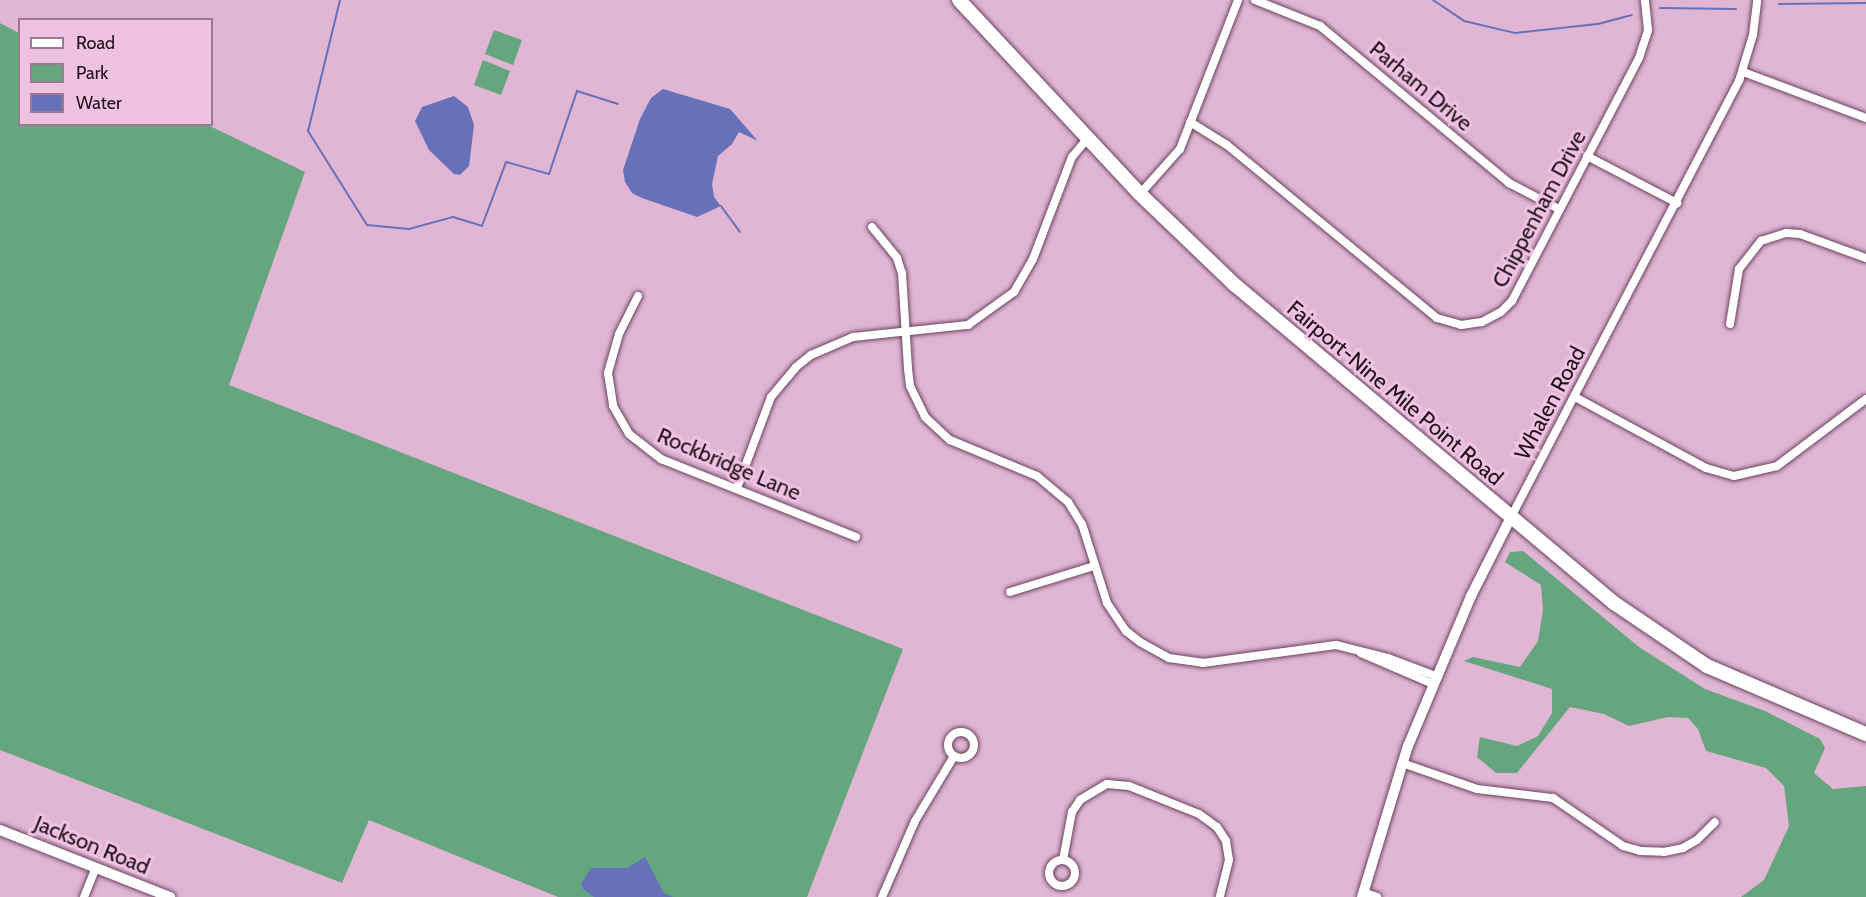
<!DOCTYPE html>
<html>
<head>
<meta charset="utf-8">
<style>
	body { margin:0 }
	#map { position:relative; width:1866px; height:897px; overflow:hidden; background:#e1b6d5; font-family:Cabin,sans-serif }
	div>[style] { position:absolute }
	.green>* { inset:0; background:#66a67f }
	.water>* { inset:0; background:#6671ba }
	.stream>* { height:2px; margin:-1px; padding:0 1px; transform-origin:1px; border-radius:1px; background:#6671ba }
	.roads { filter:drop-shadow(0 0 2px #6a4561) drop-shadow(0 0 2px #6a4561) }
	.minor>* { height:8px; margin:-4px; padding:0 4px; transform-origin:4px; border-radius:4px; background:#fff }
	.minor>.ring { margin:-4px; padding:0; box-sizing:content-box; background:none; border:8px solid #fff; border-radius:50% }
	.tertiary>* { height:10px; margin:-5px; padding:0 5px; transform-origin:5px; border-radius:5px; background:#fff }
	.primary>* { height:14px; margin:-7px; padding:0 7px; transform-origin:7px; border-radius:7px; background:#fff }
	span { translate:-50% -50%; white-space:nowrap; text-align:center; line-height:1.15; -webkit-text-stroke:6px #efc2e2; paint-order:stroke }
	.street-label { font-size:22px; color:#1f101b }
	.legend { position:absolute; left:18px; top:18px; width:195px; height:108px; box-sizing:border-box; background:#efc2e2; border:2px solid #9c7b92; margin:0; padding:8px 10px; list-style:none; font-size:18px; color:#1f101b }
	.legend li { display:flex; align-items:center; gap:12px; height:30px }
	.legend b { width:30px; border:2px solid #9c7b92 }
</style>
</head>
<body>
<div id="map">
	<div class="green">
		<div style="clip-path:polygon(0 23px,19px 33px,20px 124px,208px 125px,305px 172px,229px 385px,903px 649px,807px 897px,558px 897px,369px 820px,342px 883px,0 750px)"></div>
		<div style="clip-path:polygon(494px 30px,522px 40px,513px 65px,485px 54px)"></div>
		<div style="clip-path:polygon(483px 60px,510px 71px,501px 95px,474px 85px)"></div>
		<div style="clip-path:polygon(1523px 551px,1639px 647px,1705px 689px,1765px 711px,1820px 739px,1825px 748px,1814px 773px,1833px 789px,1866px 786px,1866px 897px,1741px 897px,1764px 880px,1789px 826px,1784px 786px,1766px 768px,1706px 751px,1698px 729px,1688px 718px,1668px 717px,1629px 726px,1604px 714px,1570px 707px,1517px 773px,1496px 773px,1477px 757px,1480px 737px,1517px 746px,1538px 736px,1552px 713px,1552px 689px,1464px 661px,1473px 657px,1520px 667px,1538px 641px,1543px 610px,1541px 585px,1505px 562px,1510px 552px)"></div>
	</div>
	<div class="water">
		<div style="clip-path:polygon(663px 89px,730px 109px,758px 141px,739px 132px,732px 144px,718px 156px,712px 184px,714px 197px,721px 206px,697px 217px,642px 198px,632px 193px,625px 182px,623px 170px,640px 119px,651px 98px)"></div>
		<div style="clip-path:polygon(454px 96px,468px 107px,474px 125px,469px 166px,460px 175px,454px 174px,429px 150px,415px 121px,422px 107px)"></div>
		<div style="clip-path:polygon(645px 857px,664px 893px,673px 897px,594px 897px,583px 889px,581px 884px,591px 868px,627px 868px)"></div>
	</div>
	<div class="stream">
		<div style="left:340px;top:0;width:135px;rotate:103.7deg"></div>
		<div style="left:308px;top:131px;width:111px;rotate:57.9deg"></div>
		<div style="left:367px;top:225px;width:42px;rotate:5.4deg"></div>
		<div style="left:409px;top:229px;width:46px;rotate:-15.3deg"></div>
		<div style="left:453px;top:217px;width:30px;rotate:17deg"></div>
		<div style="left:482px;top:226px;width:68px;rotate:-69.4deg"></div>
		<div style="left:506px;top:162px;width:45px;rotate:15.6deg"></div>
		<div style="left:549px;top:174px;width:88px;rotate:-71.4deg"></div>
		<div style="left:577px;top:91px;width:43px;rotate:17.6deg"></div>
		<div style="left:1433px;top:0;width:37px;rotate:34deg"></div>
		<div style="left:1464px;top:21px;width:52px;rotate:13.2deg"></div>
		<div style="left:1515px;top:33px;width:83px;rotate:-6.2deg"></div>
		<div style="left:1598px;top:24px;width:35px;rotate:-15deg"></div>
		<div style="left:1779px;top:4px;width:87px;rotate:-0.7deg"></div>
		<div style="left:1660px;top:8px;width:76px;rotate:0.8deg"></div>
		<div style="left:721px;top:206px;width:32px;rotate:54deg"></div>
	</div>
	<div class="roads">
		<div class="minor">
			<div style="left:1255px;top:0;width:70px;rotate:21.8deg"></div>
			<div style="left:1320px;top:26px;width:246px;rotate:39.7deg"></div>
			<div style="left:1509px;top:183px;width:56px;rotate:27.5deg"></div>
			<div style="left:1743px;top:72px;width:131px;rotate:20.5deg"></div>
			<div style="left:1190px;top:122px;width:44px;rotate:31.9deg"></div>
			<div style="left:1227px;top:145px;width:272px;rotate:39.5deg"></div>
			<div style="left:1437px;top:318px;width:25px;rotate:16deg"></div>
			<div style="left:1461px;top:325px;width:21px;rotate:-8deg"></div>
			<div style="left:1482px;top:322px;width:21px;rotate:-28deg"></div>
			<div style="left:1501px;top:312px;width:16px;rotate:-45deg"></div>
			<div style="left:1512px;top:301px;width:274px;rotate:-62.4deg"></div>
			<div style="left:1639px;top:58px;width:29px;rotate:-72deg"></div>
			<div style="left:1648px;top:30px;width:30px;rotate:-96deg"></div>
			<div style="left:1587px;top:156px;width:102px;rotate:27.6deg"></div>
			<div style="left:1140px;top:194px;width:60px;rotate:-48.4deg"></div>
			<div style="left:1180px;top:149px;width:160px;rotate:-68.7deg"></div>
			<div style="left:872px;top:227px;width:40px;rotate:51deg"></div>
			<div style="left:897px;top:258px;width:16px;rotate:72deg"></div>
			<div style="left:902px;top:273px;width:96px;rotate:86.4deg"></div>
			<div style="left:908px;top:369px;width:17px;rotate:83deg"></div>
			<div style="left:910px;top:386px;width:34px;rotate:64deg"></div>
			<div style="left:925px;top:417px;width:34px;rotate:43deg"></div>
			<div style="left:950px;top:440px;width:94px;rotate:22.5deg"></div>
			<div style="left:1037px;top:476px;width:40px;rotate:40deg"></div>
			<div style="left:1068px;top:502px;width:26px;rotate:58deg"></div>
			<div style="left:1082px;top:524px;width:83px;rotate:72.4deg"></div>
			<div style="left:1107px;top:603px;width:34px;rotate:56deg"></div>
			<div style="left:1126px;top:631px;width:18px;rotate:38deg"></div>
			<div style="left:1140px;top:642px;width:33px;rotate:29deg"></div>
			<div style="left:1169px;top:658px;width:34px;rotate:8deg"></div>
			<div style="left:1203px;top:663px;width:134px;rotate:-7.7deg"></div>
			<div style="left:1336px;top:645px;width:54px;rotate:14deg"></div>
			<div style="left:1388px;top:658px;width:51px;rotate:20.6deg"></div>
			<div style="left:638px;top:296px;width:42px;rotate:116.6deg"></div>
			<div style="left:619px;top:334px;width:41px;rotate:105.8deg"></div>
			<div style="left:608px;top:373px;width:33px;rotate:81deg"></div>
			<div style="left:613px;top:406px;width:32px;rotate:60deg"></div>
			<div style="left:629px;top:434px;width:41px;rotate:38deg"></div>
			<div style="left:661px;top:459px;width:210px;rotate:21.8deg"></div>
			<div style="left:1730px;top:324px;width:56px;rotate:-80.7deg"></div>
			<div style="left:1739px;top:269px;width:36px;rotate:-52deg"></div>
			<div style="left:1761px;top:241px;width:26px;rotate:-18deg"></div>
			<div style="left:1786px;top:233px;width:14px;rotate:4deg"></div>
			<div style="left:1800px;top:234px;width:70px;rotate:20deg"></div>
			<div style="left:1575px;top:397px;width:149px;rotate:28.5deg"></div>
			<div style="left:1706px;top:468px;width:29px;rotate:16deg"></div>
			<div style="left:1734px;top:476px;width:44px;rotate:-13.1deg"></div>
			<div style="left:1777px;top:466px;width:111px;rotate:-37deg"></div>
			<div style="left:737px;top:488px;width:97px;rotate:-69.5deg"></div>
			<div style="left:771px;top:397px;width:39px;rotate:-50deg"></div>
			<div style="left:796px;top:367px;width:19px;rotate:-39deg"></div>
			<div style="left:811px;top:355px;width:46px;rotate:-23.2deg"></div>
			<div style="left:853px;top:337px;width:116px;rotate:-6deg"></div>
			<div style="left:968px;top:325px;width:57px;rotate:-35.7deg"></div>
			<div style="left:1014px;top:292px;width:38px;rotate:-60deg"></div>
			<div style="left:1033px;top:259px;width:109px;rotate:-69.1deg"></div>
			<div style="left:1072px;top:157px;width:25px;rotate:-50deg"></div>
			<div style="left:1511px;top:517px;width:492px;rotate:-62.4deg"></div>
			<div style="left:1739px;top:81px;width:48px;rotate:-73.1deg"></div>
			<div style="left:1753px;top:35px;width:35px;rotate:-83deg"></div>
			<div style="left:1010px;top:592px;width:88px;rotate:-17.2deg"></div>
			<div style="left:1361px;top:653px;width:78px;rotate:23.3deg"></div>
			<div class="ring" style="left:948px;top:732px;width:18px;height:18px"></div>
			<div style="left:1402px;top:763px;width:79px;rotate:19.1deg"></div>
			<div style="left:1477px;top:789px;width:77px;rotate:6.8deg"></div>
			<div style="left:1553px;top:798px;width:85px;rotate:34.4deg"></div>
			<div style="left:1623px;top:846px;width:18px;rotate:16deg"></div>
			<div style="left:1640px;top:851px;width:24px;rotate:2deg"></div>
			<div style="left:1664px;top:852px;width:19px;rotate:-12deg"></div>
			<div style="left:1683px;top:848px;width:16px;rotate:-30deg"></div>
			<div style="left:1697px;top:840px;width:25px;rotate:-45deg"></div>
			<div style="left:1063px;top:860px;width:49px;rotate:-79.4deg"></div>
			<div style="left:1072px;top:812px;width:14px;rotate:-56deg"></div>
			<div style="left:1080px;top:800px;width:31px;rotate:-31deg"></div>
			<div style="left:1107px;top:784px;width:22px;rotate:5deg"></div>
			<div style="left:1129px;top:786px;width:75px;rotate:21.8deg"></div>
			<div style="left:1199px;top:814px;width:22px;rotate:36deg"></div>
			<div style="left:1217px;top:827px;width:17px;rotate:57deg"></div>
			<div style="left:1226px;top:841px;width:19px;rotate:81deg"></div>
			<div style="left:1229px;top:860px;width:38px;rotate:104deg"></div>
			<div class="ring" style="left:1049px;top:860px;width:18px;height:18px"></div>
			<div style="left:1363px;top:892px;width:15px;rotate:20deg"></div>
			<div style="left:84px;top:897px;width:31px;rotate:-68deg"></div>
			<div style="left:882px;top:897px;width:83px;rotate:-66.5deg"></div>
			<div style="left:915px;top:821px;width:76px;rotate:-59deg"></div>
		</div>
		<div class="tertiary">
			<div style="left:0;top:830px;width:183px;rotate:21.5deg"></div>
			<div style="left:1362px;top:897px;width:158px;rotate:-73.1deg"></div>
			<div style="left:1408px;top:746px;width:163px;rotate:-67.2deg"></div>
			<div style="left:1471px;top:596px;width:89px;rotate:-63.1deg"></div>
		</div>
		<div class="primary">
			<div style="left:959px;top:0;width:265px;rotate:47deg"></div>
			<div style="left:1140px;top:194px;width:132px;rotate:43.8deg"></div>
			<div style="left:1235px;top:285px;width:495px;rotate:40deg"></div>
			<div style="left:1614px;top:603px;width:112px;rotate:34.1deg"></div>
			<div style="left:1707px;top:666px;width:173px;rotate:23.2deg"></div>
		</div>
	</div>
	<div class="street-label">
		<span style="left:1421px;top:86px;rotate:40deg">Parham Drive</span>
		<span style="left:1539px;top:209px;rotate:-62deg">Chippenham Drive</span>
		<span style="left:1395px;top:393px;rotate:40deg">Fairport-Nine Mile Point Road</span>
		<span style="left:1550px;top:403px;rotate:-62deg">Whalen Road</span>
		<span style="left:729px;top:464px;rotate:23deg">Rockbridge Lane</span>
		<span style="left:92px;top:845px;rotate:22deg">Jackson Road</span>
	</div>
	<ul class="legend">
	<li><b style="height:8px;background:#fff"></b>Road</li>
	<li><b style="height:16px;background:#66a67f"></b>Park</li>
	<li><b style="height:16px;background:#6671ba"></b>Water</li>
	</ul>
</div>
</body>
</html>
